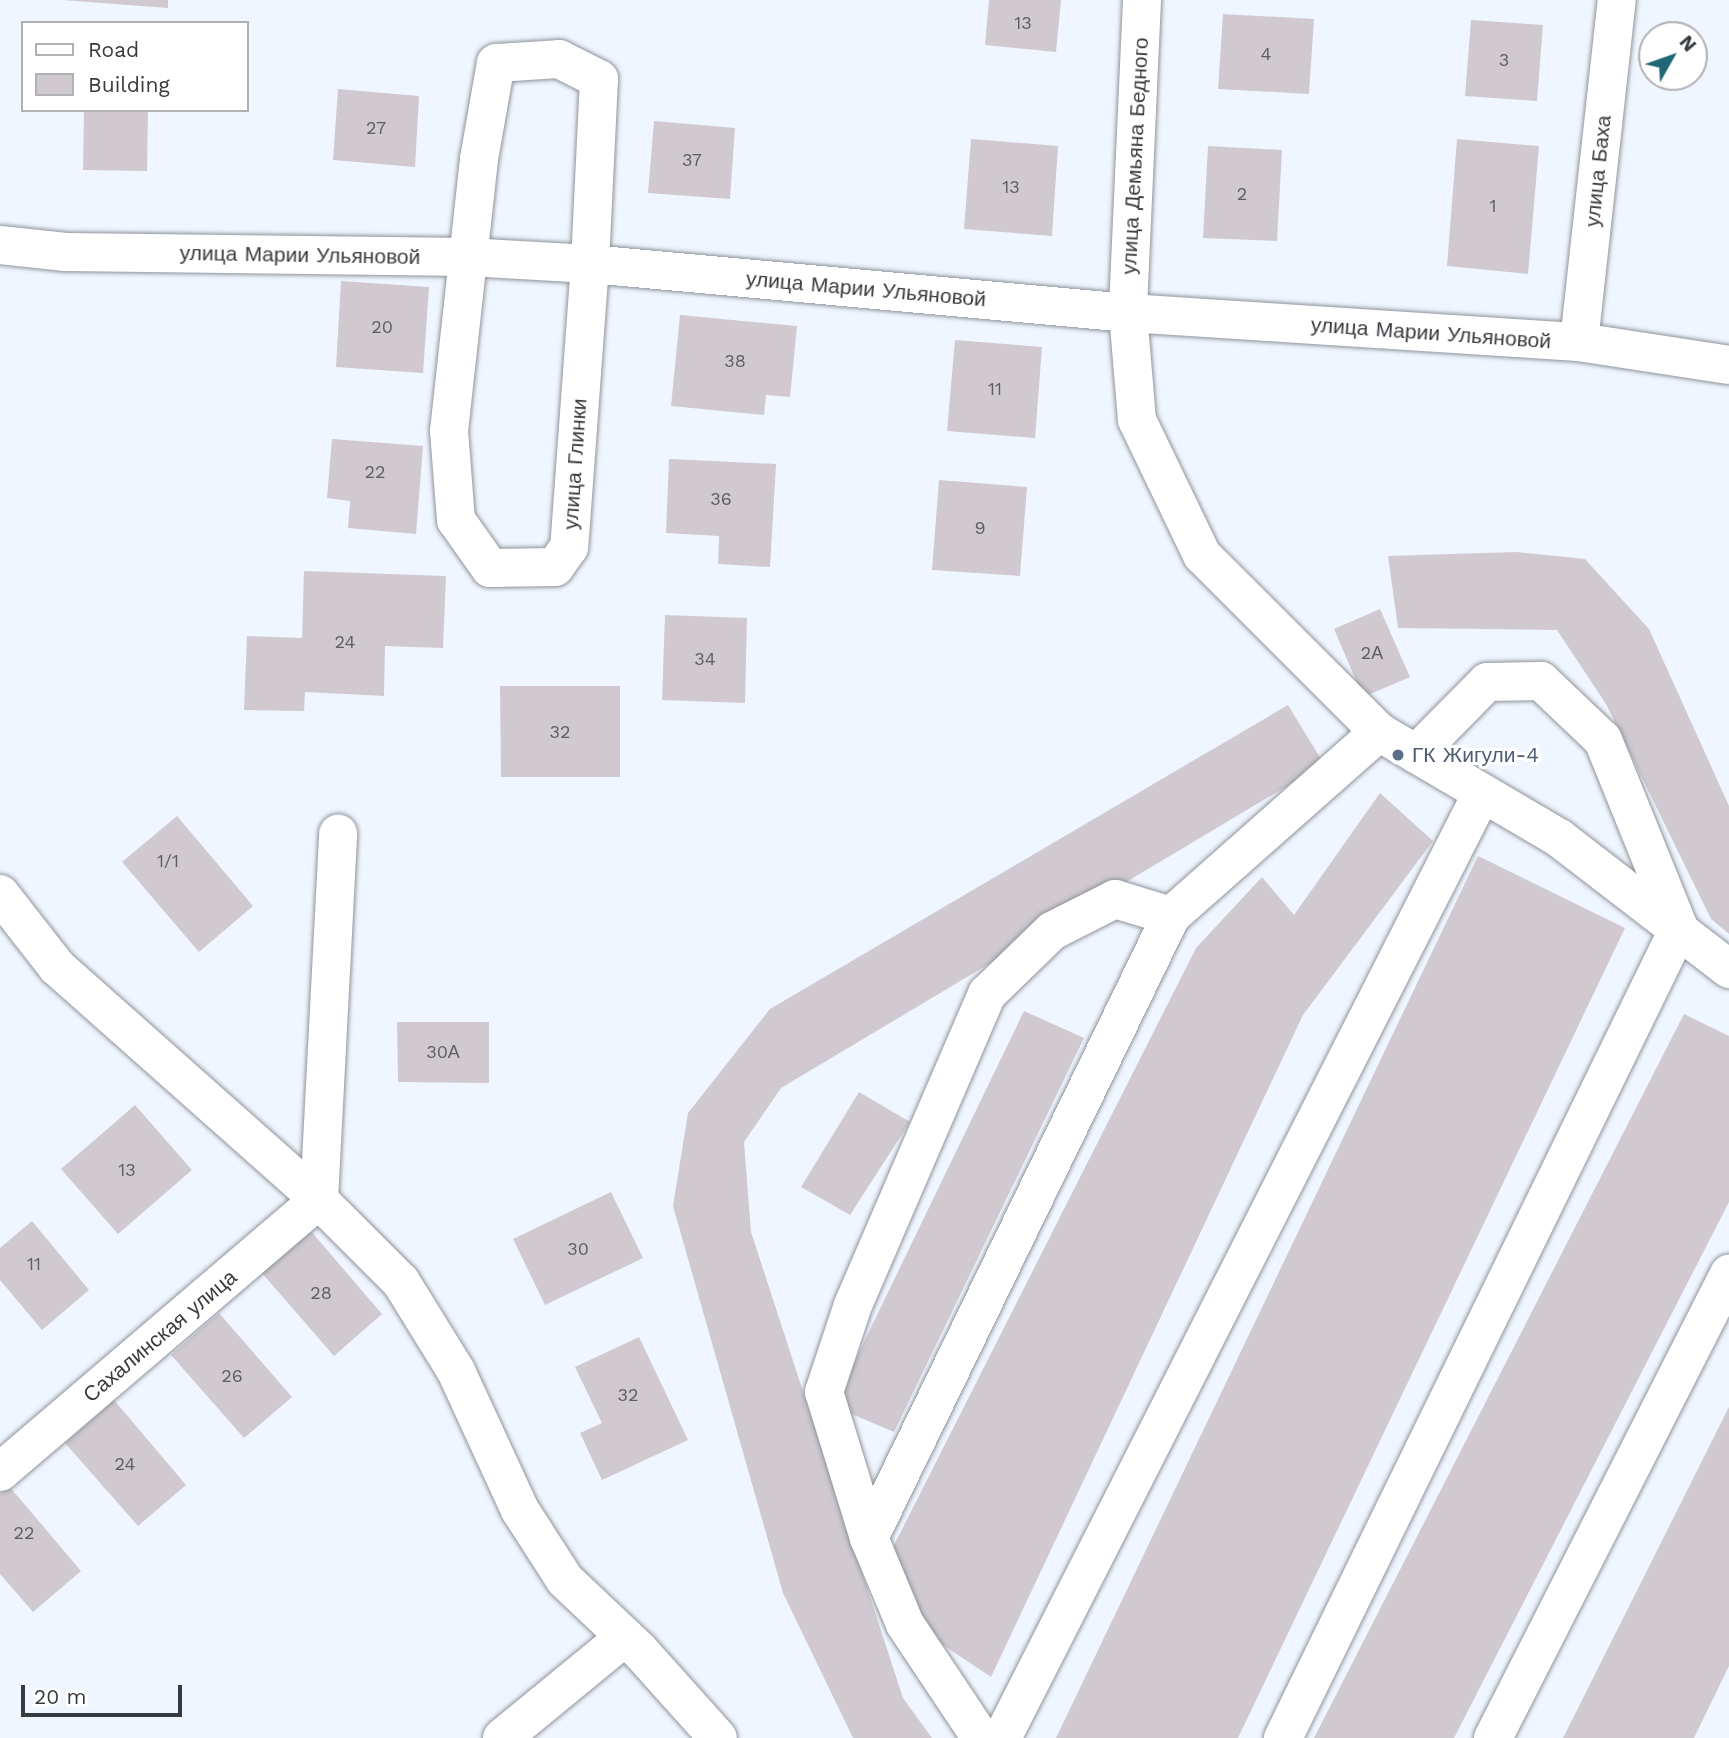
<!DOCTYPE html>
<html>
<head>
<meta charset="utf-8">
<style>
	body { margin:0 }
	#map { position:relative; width:1729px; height:1738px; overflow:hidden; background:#f0f6ff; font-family:"Work Sans",sans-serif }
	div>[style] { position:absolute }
	.building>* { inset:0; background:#d0c9d0 }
	.roads { filter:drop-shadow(0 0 2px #8f949c) drop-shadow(0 0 2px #8f949c) }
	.minor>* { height:38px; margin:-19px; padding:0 19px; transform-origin:19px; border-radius:19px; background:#fff }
	.dots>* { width:19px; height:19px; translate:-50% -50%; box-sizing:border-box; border:4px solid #fff; border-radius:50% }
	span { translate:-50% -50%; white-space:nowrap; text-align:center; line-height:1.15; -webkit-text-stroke:6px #fff; paint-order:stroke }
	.number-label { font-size:18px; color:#5e5e62 }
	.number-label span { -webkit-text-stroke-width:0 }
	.street-label { font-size:21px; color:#383b3e }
	.service-label { font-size:21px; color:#4e5e75 }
	.left { translate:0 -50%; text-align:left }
	.legend { position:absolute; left:21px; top:21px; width:228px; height:91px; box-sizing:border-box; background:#fff; border:2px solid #afb1b2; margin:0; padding:9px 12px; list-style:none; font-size:21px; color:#383b3e }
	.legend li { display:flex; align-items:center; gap:14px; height:35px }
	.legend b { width:35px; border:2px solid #afb1b2 }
	.north { position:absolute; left:1638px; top:21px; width:70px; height:70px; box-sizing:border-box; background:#fff; border:2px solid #afb1b2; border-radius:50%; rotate:50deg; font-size:19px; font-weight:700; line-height:28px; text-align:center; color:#383b3e }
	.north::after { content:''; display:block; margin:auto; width:24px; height:32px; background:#1f6775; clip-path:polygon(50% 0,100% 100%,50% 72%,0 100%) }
	.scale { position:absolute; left:21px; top:1685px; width:161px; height:32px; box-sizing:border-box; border:4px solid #383b3e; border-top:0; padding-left:9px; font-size:21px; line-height:24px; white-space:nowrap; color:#383b3e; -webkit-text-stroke:5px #fff; paint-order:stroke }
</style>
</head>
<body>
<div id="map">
	<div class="building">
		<div style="clip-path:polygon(63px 0,168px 0,168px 8px)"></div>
		<div style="clip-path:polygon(989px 0,1061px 0,1056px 52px,985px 45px)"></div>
		<div style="clip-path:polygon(1223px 14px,1314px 19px,1309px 94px,1218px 89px)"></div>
		<div style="clip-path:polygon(1471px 20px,1543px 25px,1537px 101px,1465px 96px)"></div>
		<div style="clip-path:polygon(338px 89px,419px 96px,415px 167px,333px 160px)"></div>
		<div style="clip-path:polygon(84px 110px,148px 110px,147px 171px,83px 170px)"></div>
		<div style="clip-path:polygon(654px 121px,735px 128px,730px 199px,648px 193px)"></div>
		<div style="clip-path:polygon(971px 139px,1058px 146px,1052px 236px,964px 229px)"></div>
		<div style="clip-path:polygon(1457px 139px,1539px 146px,1528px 274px,1447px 266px)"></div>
		<div style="clip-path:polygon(1208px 146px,1282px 150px,1277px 241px,1203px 238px)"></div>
		<div style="clip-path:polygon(341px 281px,429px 287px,423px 373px,336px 367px)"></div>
		<div style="clip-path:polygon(680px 315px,797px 326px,790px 397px,766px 395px,764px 415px,671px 406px)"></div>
		<div style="clip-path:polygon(955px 340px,1042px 347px,1035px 438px,947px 431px)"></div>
		<div style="clip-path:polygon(332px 439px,423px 446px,416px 534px,348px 528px,350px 501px,327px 498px)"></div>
		<div style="clip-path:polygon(669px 459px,776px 464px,770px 567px,718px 564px,719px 536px,666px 533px)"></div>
		<div style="clip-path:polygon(939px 480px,1027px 487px,1020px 576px,932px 570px)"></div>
		<div style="clip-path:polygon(1516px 552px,1585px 559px,1649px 629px,1729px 806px,1729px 934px,1711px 919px,1606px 704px,1557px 630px,1398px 628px,1388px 556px)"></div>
		<div style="clip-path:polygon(304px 571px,446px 576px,443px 648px,385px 646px,384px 696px,305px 692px,304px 711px,244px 710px,247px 636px,302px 638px)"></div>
		<div style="clip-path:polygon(1380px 609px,1410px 677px,1363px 697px,1334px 629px)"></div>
		<div style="clip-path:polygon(665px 615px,747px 618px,745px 703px,662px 700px)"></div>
		<div style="clip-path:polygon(500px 686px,620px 686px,620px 777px,501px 777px)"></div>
		<div style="clip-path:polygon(1288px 705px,1324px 764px,781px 1088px,744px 1142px,751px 1232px,903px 1698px,932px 1738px,853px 1738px,783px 1593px,673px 1206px,688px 1113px,770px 1009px)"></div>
		<div style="clip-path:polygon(1380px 793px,1433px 841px,1303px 1015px,991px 1677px,922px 1631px,889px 1555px,1196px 948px,1262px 877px,1294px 915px)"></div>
		<div style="clip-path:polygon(177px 816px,253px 906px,199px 952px,122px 862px)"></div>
		<div style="clip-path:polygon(1478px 856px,1625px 928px,1238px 1738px,1056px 1738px)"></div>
		<div style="clip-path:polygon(1024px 1011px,1084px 1038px,894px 1432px,833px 1406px)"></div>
		<div style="clip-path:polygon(1684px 1014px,1729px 1036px,1729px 1202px,1454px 1738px,1314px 1738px)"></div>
		<div style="clip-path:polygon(397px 1022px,489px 1022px,489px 1083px,398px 1082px)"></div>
		<div style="clip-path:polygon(859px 1092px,910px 1122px,850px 1215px,801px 1187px)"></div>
		<div style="clip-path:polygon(135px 1105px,192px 1170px,118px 1234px,61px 1169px)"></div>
		<div style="clip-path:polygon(611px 1192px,643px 1258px,545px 1305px,513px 1239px)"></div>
		<div style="clip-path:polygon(32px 1221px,89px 1290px,42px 1330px,0 1280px,0 1248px)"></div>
		<div style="clip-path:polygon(310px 1230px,382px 1314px,334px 1356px,261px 1272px)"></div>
		<div style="clip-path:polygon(219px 1313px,292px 1397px,244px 1438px,171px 1355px)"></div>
		<div style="clip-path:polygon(639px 1337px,688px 1440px,602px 1480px,580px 1433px,602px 1423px,575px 1367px)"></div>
		<div style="clip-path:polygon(114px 1400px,186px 1485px,138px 1526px,65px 1443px)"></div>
		<div style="clip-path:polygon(1729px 1407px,1729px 1666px,1694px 1738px,1563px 1738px)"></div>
		<div style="clip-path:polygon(9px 1486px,81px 1571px,33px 1612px,0 1574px,0 1494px)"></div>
	</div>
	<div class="roads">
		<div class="minor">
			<div style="left:1142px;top:0;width:313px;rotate:92.6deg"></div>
			<div style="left:1128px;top:313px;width:107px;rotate:85.2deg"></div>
			<div style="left:1137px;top:420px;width:150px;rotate:64.3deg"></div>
			<div style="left:1202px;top:555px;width:250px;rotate:45deg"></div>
			<div style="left:1379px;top:732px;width:209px;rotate:30.5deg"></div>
			<div style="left:1559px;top:838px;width:215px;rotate:37.6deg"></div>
			<div style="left:559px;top:59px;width:45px;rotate:26.6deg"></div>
			<div style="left:599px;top:79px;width:185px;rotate:92.8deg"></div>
			<div style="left:590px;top:264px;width:284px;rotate:94.2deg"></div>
			<div style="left:569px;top:547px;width:24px;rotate:125deg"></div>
			<div style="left:555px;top:567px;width:65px;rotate:179.1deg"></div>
			<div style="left:490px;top:568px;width:59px;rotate:-125.3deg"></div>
			<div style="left:456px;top:520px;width:89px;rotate:-94.5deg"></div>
			<div style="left:449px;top:431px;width:274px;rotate:-83.7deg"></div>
			<div style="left:479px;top:159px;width:97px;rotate:-80deg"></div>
			<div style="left:496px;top:63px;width:63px;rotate:-3.6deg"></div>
			<div style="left:0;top:245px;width:66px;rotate:6.1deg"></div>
			<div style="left:66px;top:252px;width:402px;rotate:0.7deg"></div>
			<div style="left:468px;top:257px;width:122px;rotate:3.3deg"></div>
			<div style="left:590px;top:264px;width:540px;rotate:5.2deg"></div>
			<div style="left:1128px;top:313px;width:452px;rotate:3.7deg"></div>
			<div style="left:1579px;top:342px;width:152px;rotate:8.7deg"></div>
			<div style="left:1579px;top:342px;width:344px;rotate:-83.7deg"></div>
			<div style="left:0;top:894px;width:93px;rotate:52deg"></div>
			<div style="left:57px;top:967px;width:351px;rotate:41.6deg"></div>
			<div style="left:319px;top:1200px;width:116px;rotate:45deg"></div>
			<div style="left:401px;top:1282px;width:105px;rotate:58.3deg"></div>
			<div style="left:456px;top:1371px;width:153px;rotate:65.3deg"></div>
			<div style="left:520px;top:1510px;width:83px;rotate:57.3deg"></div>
			<div style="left:565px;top:1580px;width:102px;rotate:43.4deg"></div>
			<div style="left:639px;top:1650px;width:118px;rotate:48.1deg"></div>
			<div style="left:0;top:1472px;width:419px;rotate:-40.5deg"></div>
			<div style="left:319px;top:1200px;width:367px;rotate:-87deg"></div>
			<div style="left:869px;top:1538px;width:691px;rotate:-64.1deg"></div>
			<div style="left:1171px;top:916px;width:278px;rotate:-41.5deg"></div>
			<div style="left:502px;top:1738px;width:159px;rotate:-39.4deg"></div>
			<div style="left:981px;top:1738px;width:137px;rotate:-123.7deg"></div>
			<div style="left:905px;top:1624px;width:93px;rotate:-112.7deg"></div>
			<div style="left:869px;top:1538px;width:153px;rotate:-107.1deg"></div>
			<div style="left:824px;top:1392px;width:92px;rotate:-71.6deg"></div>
			<div style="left:853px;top:1305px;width:339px;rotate:-66.7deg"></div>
			<div style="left:987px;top:994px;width:91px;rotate:-44.1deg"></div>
			<div style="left:1052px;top:931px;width:71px;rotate:-26.9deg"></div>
			<div style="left:1115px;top:899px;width:59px;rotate:16.9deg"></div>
			<div style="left:1002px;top:1738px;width:1060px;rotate:-63.07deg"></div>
			<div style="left:1283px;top:1738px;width:902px;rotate:-63.95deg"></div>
			<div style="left:1679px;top:928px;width:203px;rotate:-112deg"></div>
			<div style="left:1603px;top:740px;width:86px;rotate:-136.4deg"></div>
			<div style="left:1541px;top:681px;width:54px;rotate:178.9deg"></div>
			<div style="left:1487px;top:682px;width:101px;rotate:134.6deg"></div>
			<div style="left:1493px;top:1738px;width:521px;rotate:-63.04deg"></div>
		</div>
	</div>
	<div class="dots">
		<div style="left:1398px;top:755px;background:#5c6f8a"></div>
	</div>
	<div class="number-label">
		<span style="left:1023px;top:23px">13</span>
		<span style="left:1266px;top:54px">4</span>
		<span style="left:1504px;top:60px">3</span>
		<span style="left:376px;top:128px">27</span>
		<span style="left:692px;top:160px">37</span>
		<span style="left:1011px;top:187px">13</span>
		<span style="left:1242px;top:194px">2</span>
		<span style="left:1493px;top:206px">1</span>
		<span style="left:382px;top:327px">20</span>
		<span style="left:735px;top:361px">38</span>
		<span style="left:995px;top:389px">11</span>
		<span style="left:375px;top:472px">22</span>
		<span style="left:721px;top:499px">36</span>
		<span style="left:980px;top:528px">9</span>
		<span style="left:345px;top:642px">24</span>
		<span style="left:1372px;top:653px">2А</span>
		<span style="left:705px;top:659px">34</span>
		<span style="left:560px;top:732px">32</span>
		<span style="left:168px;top:861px">1/1</span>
		<span style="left:443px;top:1052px">30А</span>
		<span style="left:127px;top:1170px">13</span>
		<span style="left:578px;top:1249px">30</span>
		<span style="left:34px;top:1264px">11</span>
		<span style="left:321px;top:1293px">28</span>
		<span style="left:232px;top:1376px">26</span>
		<span style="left:628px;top:1395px">32</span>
		<span style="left:125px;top:1464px">24</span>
		<span style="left:24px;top:1533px">22</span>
	</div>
	<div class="street-label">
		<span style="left:1135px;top:156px;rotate:-87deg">улица Демьяна Бедного</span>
		<span style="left:1598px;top:171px;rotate:-84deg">улица Баха</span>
		<span style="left:300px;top:255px;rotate:1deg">улица Марии Ульяновой</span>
		<span style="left:866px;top:289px;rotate:5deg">улица Марии Ульяновой</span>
		<span style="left:1431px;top:333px;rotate:4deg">улица Марии Ульяновой</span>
		<span style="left:575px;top:464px;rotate:-86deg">улица Глинки</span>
		<span style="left:160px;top:1336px;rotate:-40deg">Сахалинская улица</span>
	</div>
	<div class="service-label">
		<span class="left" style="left:1412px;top:755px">ГК Жигули-4</span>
	</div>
	<ul class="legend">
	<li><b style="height:9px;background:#fff"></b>Road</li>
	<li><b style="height:19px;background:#d0c9d0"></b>Building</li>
	</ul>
	<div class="north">N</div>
	<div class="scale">20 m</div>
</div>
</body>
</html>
